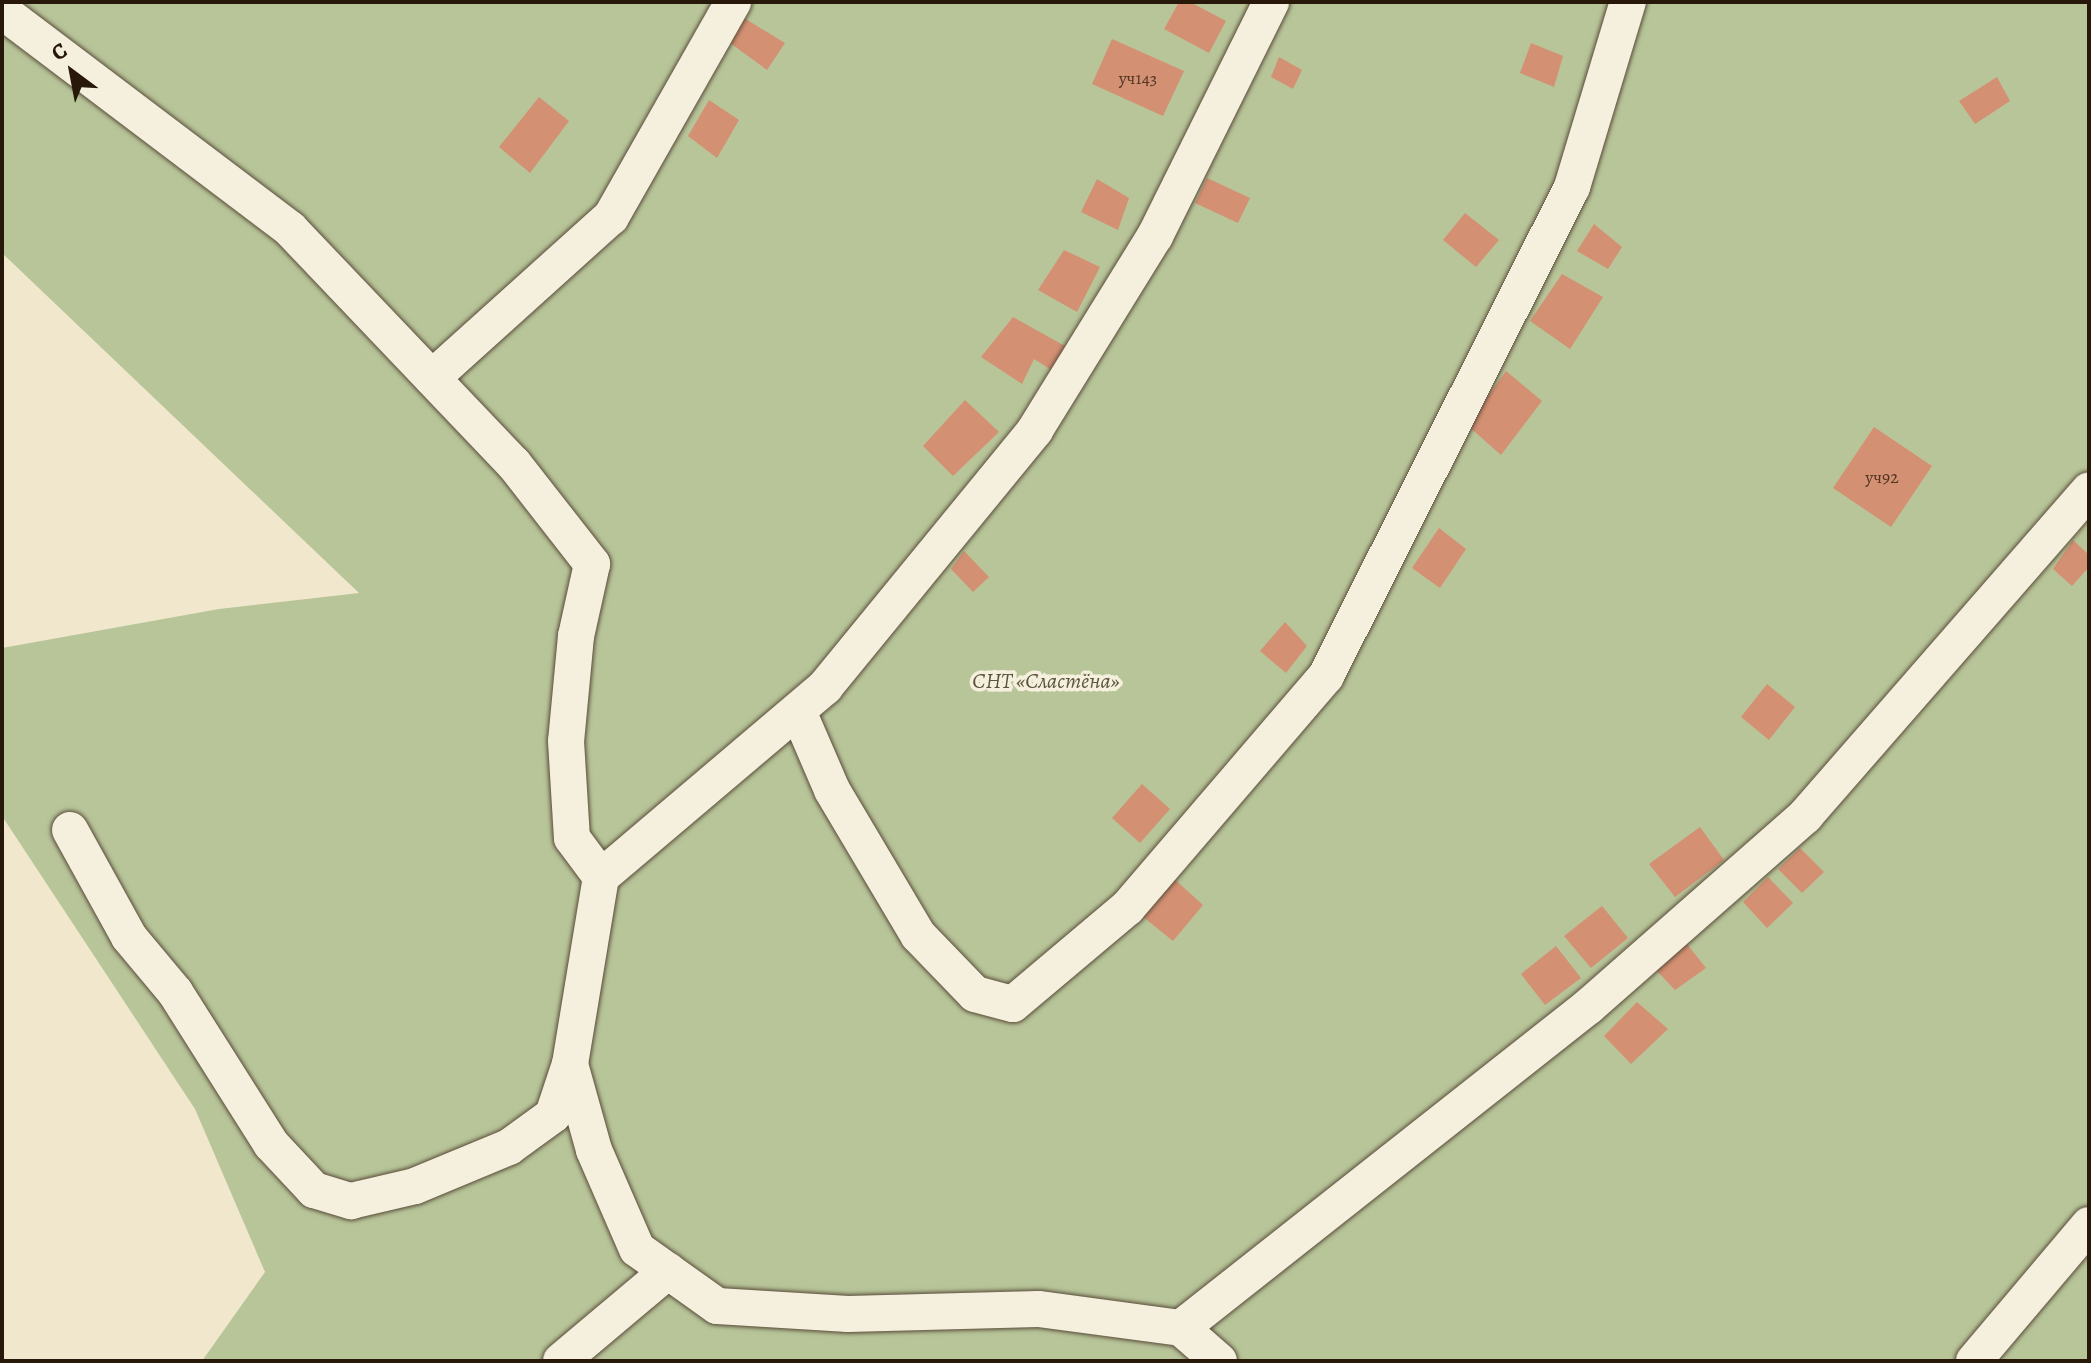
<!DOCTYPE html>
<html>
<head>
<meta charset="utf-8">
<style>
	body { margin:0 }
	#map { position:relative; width:2091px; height:1363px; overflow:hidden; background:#f0e7cc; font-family:Alegreya,serif }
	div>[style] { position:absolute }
	.green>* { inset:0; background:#b8c599 }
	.building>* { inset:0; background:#d49073 }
	.roads { filter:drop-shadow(0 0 2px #594c3a) drop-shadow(0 0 2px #594c3a) }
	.minor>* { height:36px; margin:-18px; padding:0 18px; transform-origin:18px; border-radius:18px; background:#f5efde }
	span { translate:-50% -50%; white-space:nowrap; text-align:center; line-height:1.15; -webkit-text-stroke:7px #f5efde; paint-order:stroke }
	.number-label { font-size:18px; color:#523624 }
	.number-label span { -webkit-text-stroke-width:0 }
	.park-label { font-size:22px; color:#5a553b; font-style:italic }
	.frame { position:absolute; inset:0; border:4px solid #271809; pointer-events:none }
	.north { position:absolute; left:32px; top:32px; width:80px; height:80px; -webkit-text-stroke:6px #f5efde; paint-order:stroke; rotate:328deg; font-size:22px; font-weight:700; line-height:32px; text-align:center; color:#271809 }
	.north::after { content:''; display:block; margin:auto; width:28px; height:36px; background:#271809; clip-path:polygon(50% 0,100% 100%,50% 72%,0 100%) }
</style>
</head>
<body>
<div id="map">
	<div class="green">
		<div style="clip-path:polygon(2px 2px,2089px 2px,2089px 1361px,202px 1361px,265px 1272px,195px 1109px,2px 816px,2px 648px,219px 609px,359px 593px,2px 253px)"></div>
	</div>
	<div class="building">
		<div style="clip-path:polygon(1179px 2px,1190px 2px,1226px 21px,1209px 53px,1164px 29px)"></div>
		<div style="clip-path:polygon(744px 18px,785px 43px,767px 70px,726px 40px)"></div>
		<div style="clip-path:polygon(1112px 39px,1184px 71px,1163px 116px,1092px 84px)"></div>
		<div style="clip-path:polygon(1531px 43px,1563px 56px,1554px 87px,1520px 73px)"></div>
		<div style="clip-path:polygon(1279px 57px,1302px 70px,1293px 89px,1271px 77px)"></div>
		<div style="clip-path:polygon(1997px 77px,2010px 101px,1975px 124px,1959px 101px)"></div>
		<div style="clip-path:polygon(539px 97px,569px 121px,530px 173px,499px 147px)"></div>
		<div style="clip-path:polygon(709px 100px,739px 120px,717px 158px,688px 136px)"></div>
		<div style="clip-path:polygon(1207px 178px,1250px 198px,1238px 223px,1195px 203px)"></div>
		<div style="clip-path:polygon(1097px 179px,1129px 198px,1118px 230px,1081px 212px)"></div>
		<div style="clip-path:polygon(1465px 213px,1499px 240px,1476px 267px,1443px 240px)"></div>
		<div style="clip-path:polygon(1594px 224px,1622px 247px,1608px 269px,1577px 251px)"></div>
		<div style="clip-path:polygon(1064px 250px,1100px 267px,1077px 312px,1038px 290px)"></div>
		<div style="clip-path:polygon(1562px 274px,1603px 297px,1570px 349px,1530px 321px)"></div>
		<div style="clip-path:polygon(1013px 317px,1065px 346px,1053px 371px,1034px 359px,1022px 384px,981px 357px)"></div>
		<div style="clip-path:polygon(1506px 371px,1542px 401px,1501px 455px,1467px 425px)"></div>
		<div style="clip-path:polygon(965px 400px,999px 432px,953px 476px,923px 446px)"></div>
		<div style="clip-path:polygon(1874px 427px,1932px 466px,1891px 527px,1833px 488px)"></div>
		<div style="clip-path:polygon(1439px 528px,1466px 549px,1440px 588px,1412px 568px)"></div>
		<div style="clip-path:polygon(2073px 540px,2089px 555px,2089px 567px,2072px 586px,2053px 569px)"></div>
		<div style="clip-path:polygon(964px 551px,989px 577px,973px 592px,951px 569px)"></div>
		<div style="clip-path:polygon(1285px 622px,1307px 646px,1286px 673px,1260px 651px)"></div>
		<div style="clip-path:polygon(1767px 684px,1795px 707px,1769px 740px,1741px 717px)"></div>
		<div style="clip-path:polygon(1142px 784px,1170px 809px,1140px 843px,1112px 818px)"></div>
		<div style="clip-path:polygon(1700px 827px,1724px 860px,1675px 897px,1649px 864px)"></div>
		<div style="clip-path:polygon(1800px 848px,1824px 872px,1802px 893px,1778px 869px)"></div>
		<div style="clip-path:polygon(1172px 877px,1203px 905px,1173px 941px,1142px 916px)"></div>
		<div style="clip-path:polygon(1768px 877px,1793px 903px,1767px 928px,1743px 902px)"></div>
		<div style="clip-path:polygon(1602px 906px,1628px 938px,1591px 968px,1564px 936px)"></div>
		<div style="clip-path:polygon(1687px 944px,1706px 968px,1675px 990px,1656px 970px)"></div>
		<div style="clip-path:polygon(1556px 946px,1581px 978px,1545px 1005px,1521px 974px)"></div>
		<div style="clip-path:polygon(1637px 1002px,1668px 1029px,1631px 1064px,1604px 1036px)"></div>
	</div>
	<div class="roads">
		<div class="minor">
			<div style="left:2px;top:11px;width:361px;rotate:37.1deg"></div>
			<div style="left:290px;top:229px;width:325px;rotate:46.4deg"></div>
			<div style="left:514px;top:464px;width:127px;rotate:52deg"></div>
			<div style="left:592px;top:564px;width:74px;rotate:102.5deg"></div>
			<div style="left:576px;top:636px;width:105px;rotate:95.4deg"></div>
			<div style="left:566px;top:741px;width:97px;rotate:86.5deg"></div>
			<div style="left:572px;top:838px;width:49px;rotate:53.4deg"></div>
			<div style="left:432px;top:378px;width:241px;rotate:-42deg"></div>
			<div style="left:611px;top:217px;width:247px;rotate:-60.4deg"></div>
			<div style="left:798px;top:711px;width:86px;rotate:66.7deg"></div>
			<div style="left:832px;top:790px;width:169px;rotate:59.3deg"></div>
			<div style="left:918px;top:935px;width:82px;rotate:46deg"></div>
			<div style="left:975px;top:994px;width:39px;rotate:15deg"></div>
			<div style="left:1013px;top:1004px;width:150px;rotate:-40.1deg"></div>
			<div style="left:1128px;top:907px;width:304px;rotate:-49.4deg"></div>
			<div style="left:1326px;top:676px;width:547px;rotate:-63.29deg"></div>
			<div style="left:1572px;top:187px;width:193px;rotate:-73.2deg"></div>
			<div style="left:70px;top:830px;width:122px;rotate:61.1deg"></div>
			<div style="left:129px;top:937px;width:72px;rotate:50.1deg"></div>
			<div style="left:175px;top:992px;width:180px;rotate:57.7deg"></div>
			<div style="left:271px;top:1144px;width:63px;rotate:46.9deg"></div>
			<div style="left:314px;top:1190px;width:39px;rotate:17deg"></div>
			<div style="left:351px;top:1201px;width:66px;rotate:-13.2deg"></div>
			<div style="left:415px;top:1186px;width:102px;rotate:-22.5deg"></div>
			<div style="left:509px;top:1147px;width:54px;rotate:-36deg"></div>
			<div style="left:553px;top:1115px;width:54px;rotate:-71.6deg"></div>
			<div style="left:1181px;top:1328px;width:520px;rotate:-38.28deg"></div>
			<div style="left:1589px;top:1006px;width:288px;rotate:-41.3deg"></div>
			<div style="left:1805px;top:816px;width:432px;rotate:-48.9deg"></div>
			<div style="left:561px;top:1361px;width:140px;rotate:-40.1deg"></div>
			<div style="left:1219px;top:1361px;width:50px;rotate:-139deg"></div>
			<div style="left:1181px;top:1328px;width:144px;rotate:-172.4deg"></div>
			<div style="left:1038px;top:1309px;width:190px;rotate:178.5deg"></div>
			<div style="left:848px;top:1314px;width:131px;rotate:-176.5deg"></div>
			<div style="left:717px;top:1306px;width:98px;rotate:-144.5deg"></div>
			<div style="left:637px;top:1249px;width:108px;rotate:-113.5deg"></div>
			<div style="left:594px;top:1150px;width:89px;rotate:-105.6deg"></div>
			<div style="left:570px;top:1064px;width:190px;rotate:-80.6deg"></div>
			<div style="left:601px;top:877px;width:294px;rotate:-40.3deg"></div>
			<div style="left:825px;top:687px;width:332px;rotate:-50.7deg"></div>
			<div style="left:1035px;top:430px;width:228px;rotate:-58.3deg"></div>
			<div style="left:1155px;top:236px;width:261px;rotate:-63.6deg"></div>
			<div style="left:1974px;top:1361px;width:178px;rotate:-49.8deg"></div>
		</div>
	</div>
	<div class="number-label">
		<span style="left:1138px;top:78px">уч143</span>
		<span style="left:1882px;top:477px">уч92</span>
	</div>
	<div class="park-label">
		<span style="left:1046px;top:682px">СНТ «Сластёна»</span>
	</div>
	<div class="frame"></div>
	<div class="north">С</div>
</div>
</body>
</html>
